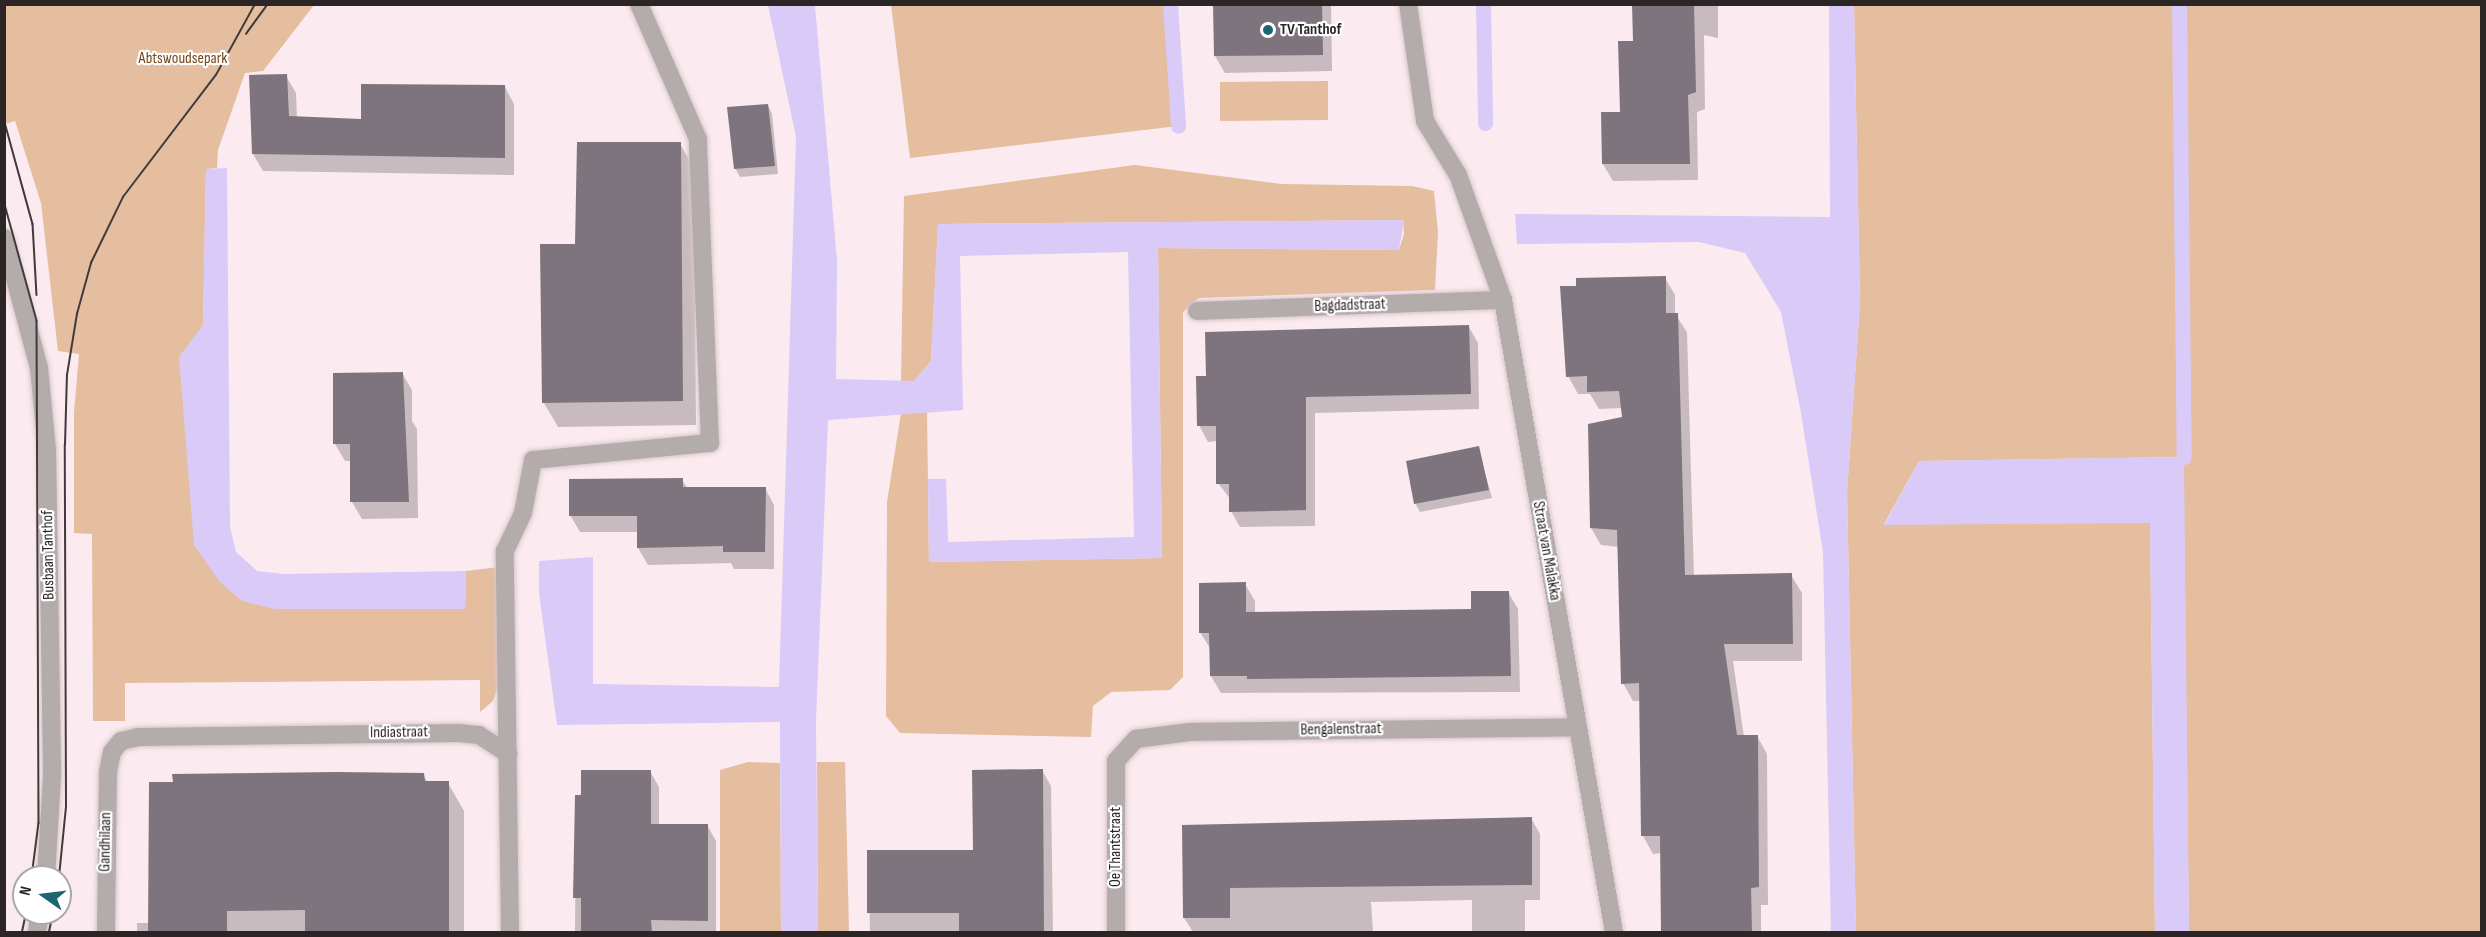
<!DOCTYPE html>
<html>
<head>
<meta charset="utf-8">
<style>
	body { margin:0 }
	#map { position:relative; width:2486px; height:937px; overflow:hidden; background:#fbeaef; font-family:"Sofia Sans Condensed",sans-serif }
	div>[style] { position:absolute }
	.green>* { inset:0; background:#e5bd9f }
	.water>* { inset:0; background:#d9caf7 }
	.shadow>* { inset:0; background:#0003 }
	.stream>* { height:15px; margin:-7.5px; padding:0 7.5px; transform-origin:7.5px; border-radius:7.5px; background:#d9caf7 }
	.building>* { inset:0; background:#7e747d }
	.roads { filter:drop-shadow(0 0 2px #d6c7cb) drop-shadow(0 0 2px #d6c7cb) }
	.minor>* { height:18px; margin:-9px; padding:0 9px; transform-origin:9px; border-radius:9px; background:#b3acaa }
	.tram>* { height:1.5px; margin:-0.75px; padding:0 0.75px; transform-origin:0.75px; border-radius:0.75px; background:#413a3b }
	.dots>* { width:16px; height:16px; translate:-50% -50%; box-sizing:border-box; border:3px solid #fff; border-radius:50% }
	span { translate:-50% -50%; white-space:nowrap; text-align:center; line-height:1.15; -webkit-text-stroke:4.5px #fff; paint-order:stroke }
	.poi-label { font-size:16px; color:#2b2526; font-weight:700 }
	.left { translate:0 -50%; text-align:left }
	.park-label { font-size:16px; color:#77471b }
	.street-label { font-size:16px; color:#2b2526 }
	.frame { position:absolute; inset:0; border:6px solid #2b2526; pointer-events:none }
	.north { position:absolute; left:12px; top:865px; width:60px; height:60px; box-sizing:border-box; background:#fff; border:2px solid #aaa8a8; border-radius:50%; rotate:284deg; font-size:16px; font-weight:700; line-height:24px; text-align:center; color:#2b2526 }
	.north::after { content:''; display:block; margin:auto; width:21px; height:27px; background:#1b6671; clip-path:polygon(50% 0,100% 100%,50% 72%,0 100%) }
</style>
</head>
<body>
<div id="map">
	<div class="green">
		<div style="clip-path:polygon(4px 5px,314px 5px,263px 71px,245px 73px,218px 150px,217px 168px,206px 169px,203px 326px,179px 357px,220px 582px,465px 609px,466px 571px,499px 567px,498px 686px,493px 701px,480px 712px,480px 680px,125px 683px,125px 721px,93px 721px,92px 534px,74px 533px,74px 413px,79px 354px,58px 351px,41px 203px,15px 121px,5px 124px)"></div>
		<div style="clip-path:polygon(891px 5px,1170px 5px,1178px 126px,910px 158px)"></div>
		<div style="clip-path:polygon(1854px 5px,2481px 5px,2481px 932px,2189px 932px,2183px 457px,1919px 461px,1884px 524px,2150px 522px,2155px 932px,1856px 932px,1847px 492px,1860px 302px)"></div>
		<div style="clip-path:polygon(1328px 81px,1328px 120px,1220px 121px,1220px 82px)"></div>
		<div style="clip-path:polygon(1135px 165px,1281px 184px,1412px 186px,1434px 191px,1438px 232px,1435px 290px,1199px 298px,1183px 312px,1183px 677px,1170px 690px,1111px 692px,1093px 706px,1091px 737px,900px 733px,886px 716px,887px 502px,901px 413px,927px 410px,929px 562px,1162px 558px,1158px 248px,1399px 250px,1404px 234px,1403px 220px,938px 224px,931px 361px,914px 381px,901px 382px,904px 196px)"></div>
		<div style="clip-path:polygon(748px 762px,780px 763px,781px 932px,720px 932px,720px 770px)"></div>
		<div style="clip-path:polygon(817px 762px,845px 762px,849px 932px,818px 932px)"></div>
	</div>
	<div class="water">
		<div style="clip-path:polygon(768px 5px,815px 5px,837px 261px,836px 379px,914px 381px,931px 361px,938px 224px,1404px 220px,1399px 250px,1158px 248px,1162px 558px,929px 562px,928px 479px,946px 479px,948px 542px,1134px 537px,1128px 252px,960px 256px,963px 410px,828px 420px,816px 721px,818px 932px,781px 932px,780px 722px,557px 725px,539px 593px,539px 561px,593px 557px,593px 684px,779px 687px,796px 137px)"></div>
		<div style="clip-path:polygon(1829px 5px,1854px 5px,1860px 302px,1847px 492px,1856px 932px,1831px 932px,1823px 552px,1801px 413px,1781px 312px,1745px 253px,1699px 242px,1517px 244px,1515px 214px,1830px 217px)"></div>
		<div style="clip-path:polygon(227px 168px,230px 527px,236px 552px,257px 571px,283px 574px,466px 571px,465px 609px,275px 609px,242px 601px,220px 582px,194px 545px,179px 357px,203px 325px,206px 169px)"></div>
		<div style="clip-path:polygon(2184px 457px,2189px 932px,2155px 932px,2150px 523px,1884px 525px,1919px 461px)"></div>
	</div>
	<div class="shadow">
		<div style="clip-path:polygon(1215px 4px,1331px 4px,1332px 71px,1225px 73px,1215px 56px)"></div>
		<div style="clip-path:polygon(1634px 4px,1718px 4px,1718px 38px,1704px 35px,1705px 109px,1697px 112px,1698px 180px,1613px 181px,1603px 164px,1621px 113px,1634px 43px)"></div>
		<div style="clip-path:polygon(286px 76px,296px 93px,297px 118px,362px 121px,505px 87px,514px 104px,514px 175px,263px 171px,253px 154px)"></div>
		<div style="clip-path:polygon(768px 105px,772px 114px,778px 174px,740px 177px,735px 168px)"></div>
		<div style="clip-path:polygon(680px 144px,694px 168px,696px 425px,558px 427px,544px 403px,542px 245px,577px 245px)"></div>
		<div style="clip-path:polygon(1665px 278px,1675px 295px,1675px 314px,1687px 332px,1694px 577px,1791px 575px,1802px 593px,1802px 661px,1733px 661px,1744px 737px,1757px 736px,1767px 754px,1768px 905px,1761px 905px,1761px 932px,1662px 932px,1661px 853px,1653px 854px,1643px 836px,1640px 701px,1633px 701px,1623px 683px,1619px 547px,1601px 545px,1591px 528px,1624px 419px,1623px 408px,1599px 409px,1590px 394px,1578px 394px,1568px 376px)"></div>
		<div style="clip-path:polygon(1469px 327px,1478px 343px,1479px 409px,1315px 413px,1315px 526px,1240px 527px,1231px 511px,1231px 500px,1218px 483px,1217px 441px,1208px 442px,1199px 425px,1208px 377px)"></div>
		<div style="clip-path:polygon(402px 373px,412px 390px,412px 421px,417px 429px,418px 518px,362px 519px,352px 502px,352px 461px,345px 461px,335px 444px)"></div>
		<div style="clip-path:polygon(1478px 448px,1492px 498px,1420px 512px,1415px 503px)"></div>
		<div style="clip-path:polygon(682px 480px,688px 489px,765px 488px,774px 505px,774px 569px,734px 569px,731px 563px,648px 565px,638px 548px,638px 532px,580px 532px,570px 515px)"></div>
		<div style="clip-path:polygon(1245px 584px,1255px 601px,1255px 613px,1472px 610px,1508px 592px,1518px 609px,1520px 692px,1221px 693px,1211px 676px,1211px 650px,1200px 632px)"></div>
		<div style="clip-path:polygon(1042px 770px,1051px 786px,1053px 932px,870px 932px,868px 852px,974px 851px)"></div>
		<div style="clip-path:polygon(650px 771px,659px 787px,659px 825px,707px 825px,716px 841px,716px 932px,575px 932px,576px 796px)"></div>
		<div style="clip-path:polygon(423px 775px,428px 783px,448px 783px,464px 811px,464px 932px,137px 932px,137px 923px,150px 923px)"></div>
		<div style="clip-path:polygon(1531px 818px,1540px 834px,1540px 900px,1525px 900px,1525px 932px,1472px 932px,1472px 900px,1371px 902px,1373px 932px,1193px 932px,1184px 918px,1184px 826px)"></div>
	</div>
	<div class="stream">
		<div style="left:1170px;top:4px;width:122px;rotate:86.2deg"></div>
		<div style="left:1483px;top:4px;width:119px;rotate:89deg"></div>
		<div style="left:2179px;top:4px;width:453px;rotate:89.4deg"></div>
	</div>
	<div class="building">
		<div style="clip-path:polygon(1213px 4px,1322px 4px,1323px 55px,1214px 56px)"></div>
		<div style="clip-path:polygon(1632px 4px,1694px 4px,1696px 92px,1688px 95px,1690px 164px,1602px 164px,1601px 112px,1620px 112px,1618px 41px,1633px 41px)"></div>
		<div style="clip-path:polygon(287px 74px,289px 116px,361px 119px,361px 84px,505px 85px,505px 158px,252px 154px,249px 75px)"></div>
		<div style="clip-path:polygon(768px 104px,775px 166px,734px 169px,727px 107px)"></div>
		<div style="clip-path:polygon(577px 142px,681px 142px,683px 401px,542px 403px,540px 244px,575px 244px)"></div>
		<div style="clip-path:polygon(1666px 276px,1666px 313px,1678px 313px,1685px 575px,1792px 573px,1793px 644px,1724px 644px,1737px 735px,1758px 735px,1759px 887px,1751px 888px,1752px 933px,1661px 933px,1660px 836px,1641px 836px,1639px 683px,1621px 684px,1617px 530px,1590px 528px,1588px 424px,1622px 417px,1619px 391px,1587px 392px,1587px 376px,1566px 377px,1560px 286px,1576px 286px,1576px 278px)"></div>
		<div style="clip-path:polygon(1469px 325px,1471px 394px,1306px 397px,1306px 510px,1229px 512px,1229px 484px,1216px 484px,1216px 426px,1197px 426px,1196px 376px,1206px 376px,1205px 332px)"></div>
		<div style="clip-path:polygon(403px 372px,409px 502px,350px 502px,350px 444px,333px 444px,333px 373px)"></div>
		<div style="clip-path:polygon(1479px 446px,1489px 490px,1414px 504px,1406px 461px)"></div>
		<div style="clip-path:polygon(683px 478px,683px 487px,766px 487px,765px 552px,723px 552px,723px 546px,637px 548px,637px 516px,569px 516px,569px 479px)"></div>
		<div style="clip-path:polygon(1246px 582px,1246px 612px,1471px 609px,1471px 591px,1509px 591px,1511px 676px,1247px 679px,1247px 676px,1210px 676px,1209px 633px,1199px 633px,1199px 583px)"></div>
		<div style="clip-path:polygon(1043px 769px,1044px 933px,959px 933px,959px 913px,867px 913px,867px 850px,973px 850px,972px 770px)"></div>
		<div style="clip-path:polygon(581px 770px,651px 770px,651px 824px,708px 824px,708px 921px,651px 920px,652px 933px,581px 933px,581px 898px,573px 898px,575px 795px,581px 795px)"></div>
		<div style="clip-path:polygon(336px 772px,424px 773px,425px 781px,449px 781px,449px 933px,305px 933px,305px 910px,227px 911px,227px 933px,148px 933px,149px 782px,173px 782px,172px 774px)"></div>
		<div style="clip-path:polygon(1532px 817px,1532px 885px,1230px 888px,1230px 918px,1183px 918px,1182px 825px)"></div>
	</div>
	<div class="roads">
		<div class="minor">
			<div style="left:1408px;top:4px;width:118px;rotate:81.7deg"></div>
			<div style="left:1425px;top:121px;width:63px;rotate:58.6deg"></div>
			<div style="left:1458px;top:175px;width:133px;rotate:70.2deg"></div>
			<div style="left:1503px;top:300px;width:642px;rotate:80.04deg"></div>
			<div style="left:4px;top:238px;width:135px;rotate:74.9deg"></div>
			<div style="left:39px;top:368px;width:81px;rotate:84.4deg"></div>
			<div style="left:47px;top:449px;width:327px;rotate:89.1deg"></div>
			<div style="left:52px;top:776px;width:101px;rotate:93.4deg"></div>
			<div style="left:1197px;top:311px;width:306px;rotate:-2.1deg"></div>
			<div style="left:37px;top:932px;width:19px;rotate:-81deg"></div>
			<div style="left:106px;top:932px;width:160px;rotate:-89.3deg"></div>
			<div style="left:108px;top:772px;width:20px;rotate:-79deg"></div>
			<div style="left:112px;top:752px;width:14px;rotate:-51deg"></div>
			<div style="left:121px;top:741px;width:17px;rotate:-13deg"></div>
			<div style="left:138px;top:737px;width:321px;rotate:-0.7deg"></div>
			<div style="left:459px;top:733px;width:20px;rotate:6deg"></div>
			<div style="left:479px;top:735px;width:35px;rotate:33deg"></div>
			<div style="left:510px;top:932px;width:381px;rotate:-90.8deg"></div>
			<div style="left:505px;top:551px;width:42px;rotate:-64.7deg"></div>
			<div style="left:523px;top:513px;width:54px;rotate:-79.3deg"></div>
			<div style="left:533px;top:460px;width:178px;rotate:-5.5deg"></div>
			<div style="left:710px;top:443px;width:304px;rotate:-92.3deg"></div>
			<div style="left:698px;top:139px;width:147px;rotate:-113.6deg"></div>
			<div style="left:1116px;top:932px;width:171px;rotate:-90deg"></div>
			<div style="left:1116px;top:761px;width:30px;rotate:-48deg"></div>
			<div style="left:1136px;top:739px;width:54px;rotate:-7.4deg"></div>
			<div style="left:1190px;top:732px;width:386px;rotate:-0.7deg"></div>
		</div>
	</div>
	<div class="tram">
		<div style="left:246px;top:34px;width:37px;rotate:-54deg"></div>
		<div style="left:4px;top:119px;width:109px;rotate:74.6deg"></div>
		<div style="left:33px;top:224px;width:71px;rotate:86.8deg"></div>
		<div style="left:4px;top:201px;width:124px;rotate:74.6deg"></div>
		<div style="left:37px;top:321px;width:502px;rotate:89.77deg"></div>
		<div style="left:39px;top:823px;width:54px;rotate:97.4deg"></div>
		<div style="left:59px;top:877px;width:70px;rotate:-84.3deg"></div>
		<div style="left:66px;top:807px;width:362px;rotate:-90.2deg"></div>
		<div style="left:65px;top:445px;width:70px;rotate:-88.4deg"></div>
		<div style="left:67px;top:375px;width:62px;rotate:-80.7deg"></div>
		<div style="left:77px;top:314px;width:53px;rotate:-74.6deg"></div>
		<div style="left:91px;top:263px;width:73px;rotate:-64.1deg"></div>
		<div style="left:123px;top:197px;width:153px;rotate:-52.7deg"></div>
		<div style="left:216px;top:75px;width:81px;rotate:-61.2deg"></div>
		<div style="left:22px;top:932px;width:19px;rotate:-78deg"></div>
		<div style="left:49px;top:932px;width:19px;rotate:-78deg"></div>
	</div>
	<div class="dots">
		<div style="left:1268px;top:30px;background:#1b6671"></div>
	</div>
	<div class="poi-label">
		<span class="left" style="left:1280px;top:30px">TV Tanthof</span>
	</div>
	<div class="park-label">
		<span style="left:183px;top:59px">Abtswoudsepark</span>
	</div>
	<div class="street-label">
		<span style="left:1350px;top:306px;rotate:-2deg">Bagdadstraat</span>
		<span style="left:1546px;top:551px;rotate:80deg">Straat van Malakka</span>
		<span style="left:49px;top:555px;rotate:-91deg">Busbaan Tanthof</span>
		<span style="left:1341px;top:730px;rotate:-1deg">Bengalenstraat</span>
		<span style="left:399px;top:733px;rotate:-1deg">Indiastraat</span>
		<span style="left:106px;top:842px;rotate:-89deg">Gandhilaan</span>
		<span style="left:1116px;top:847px;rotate:-90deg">Oe Thantstraat</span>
	</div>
	<div class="frame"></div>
	<div class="north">N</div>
</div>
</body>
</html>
